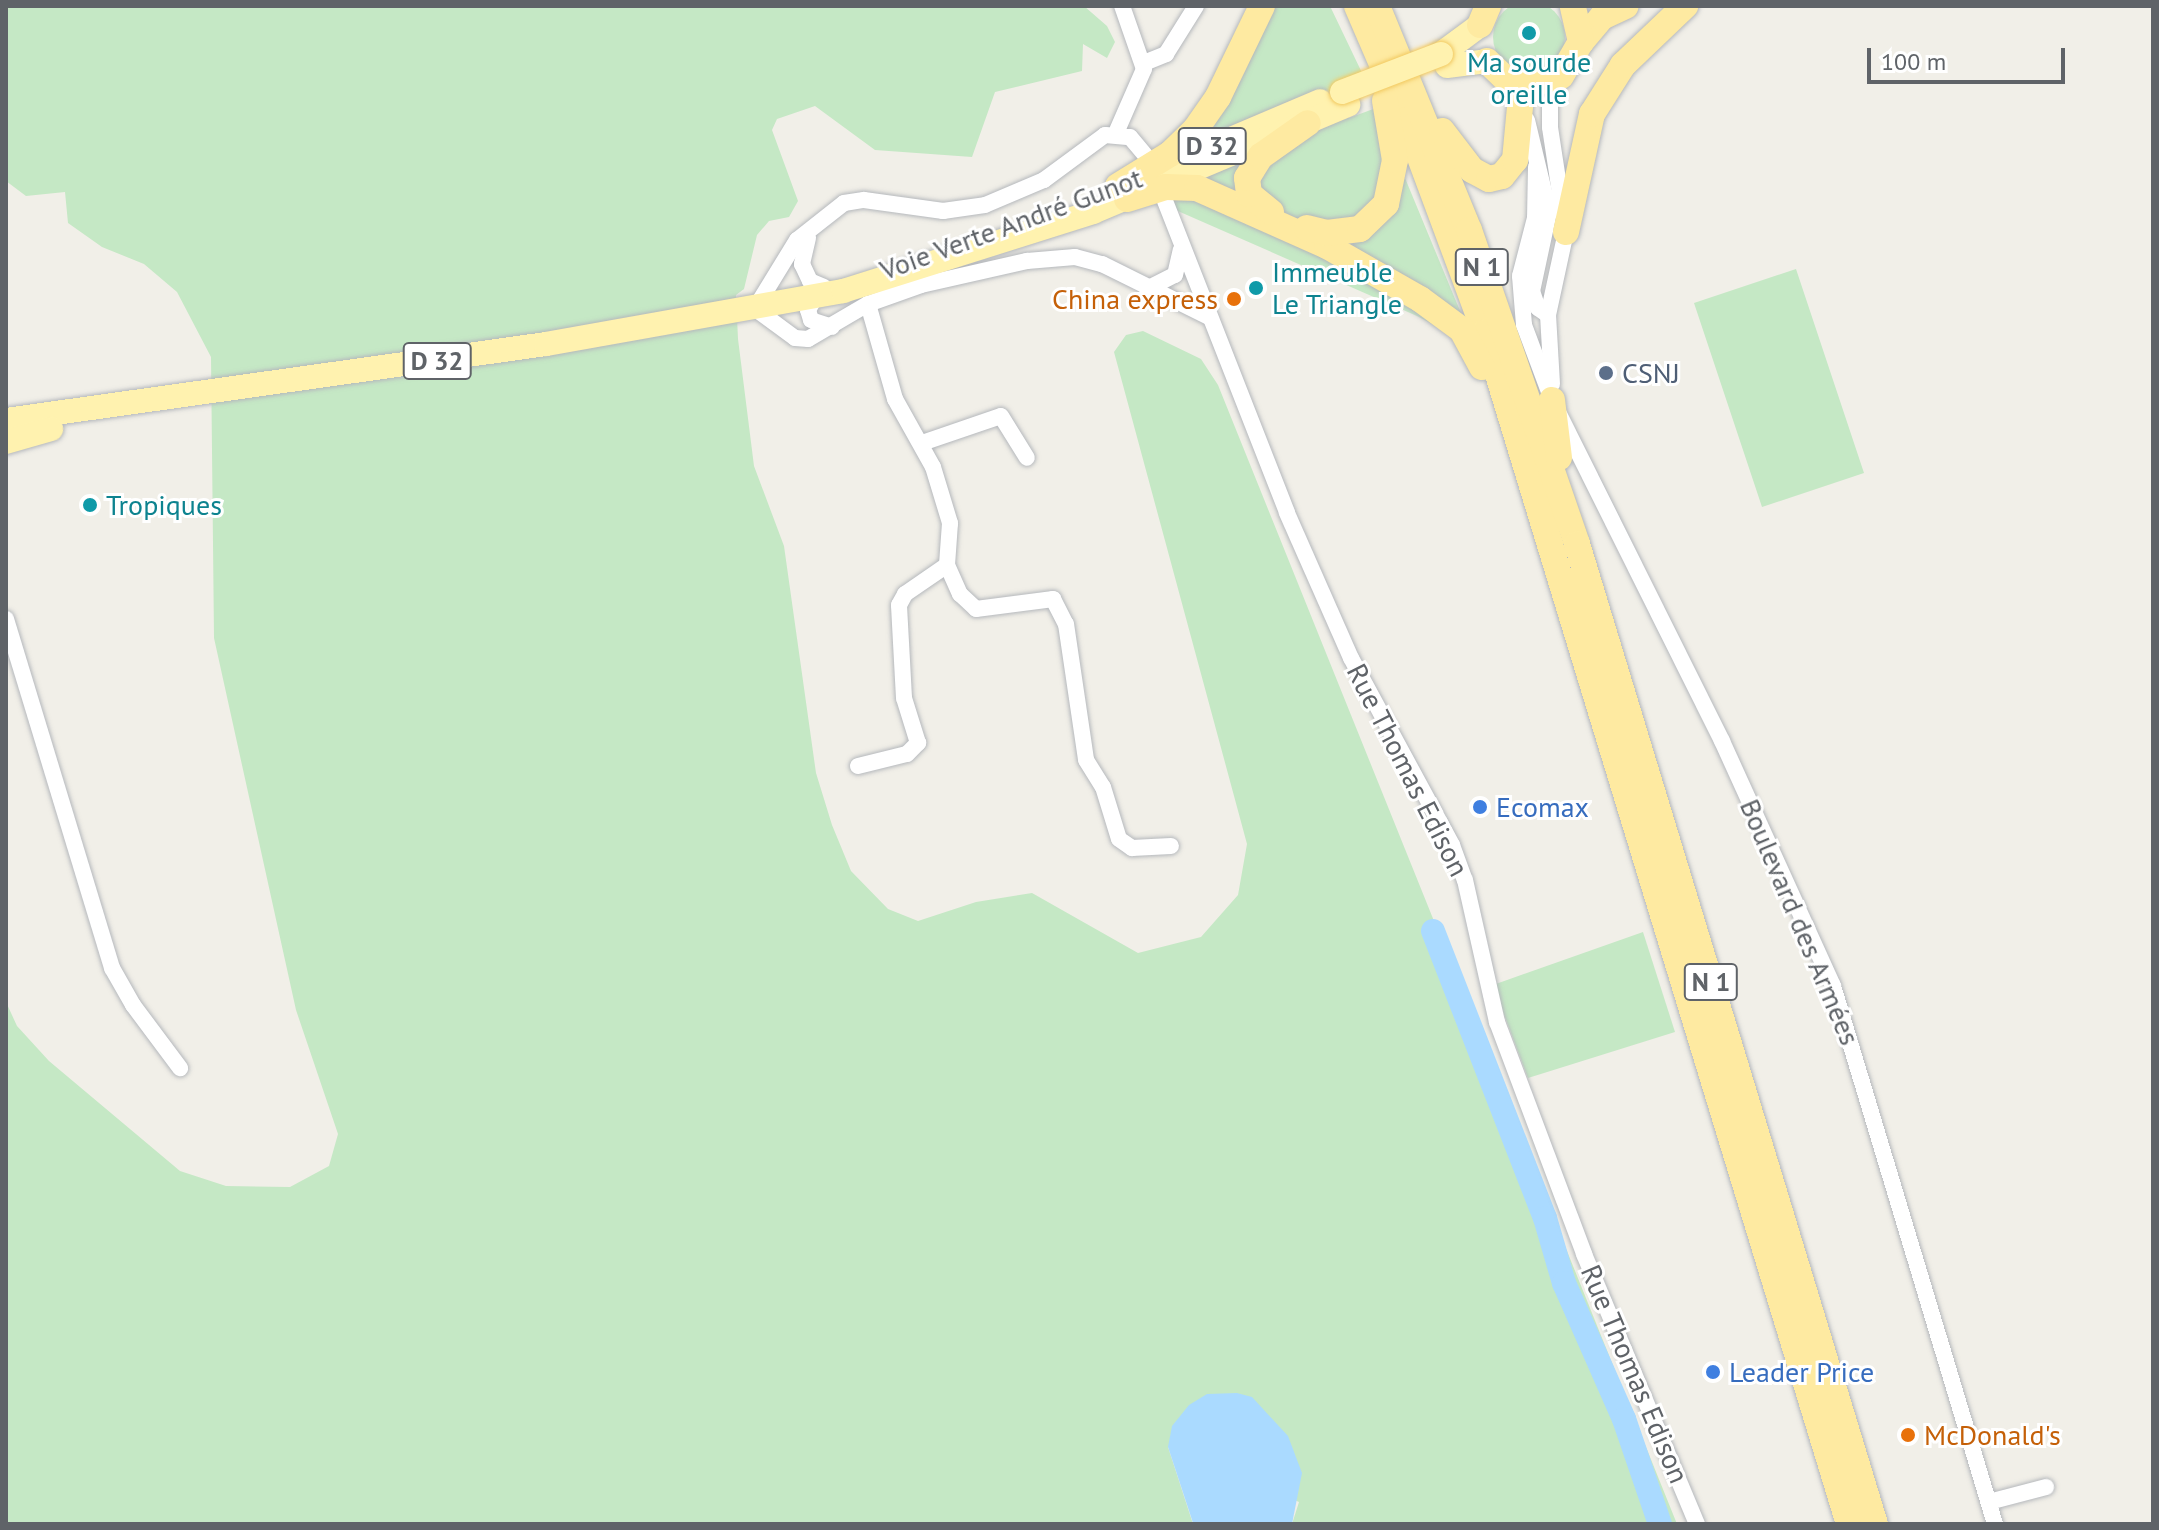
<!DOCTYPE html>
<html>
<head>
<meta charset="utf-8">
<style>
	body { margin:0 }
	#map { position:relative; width:2159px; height:1530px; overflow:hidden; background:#f1efe8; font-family:"PT Sans",sans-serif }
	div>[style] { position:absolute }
	.green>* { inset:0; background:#c5e8c5 }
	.round { border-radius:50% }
	.water>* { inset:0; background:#aadaff }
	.river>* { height:24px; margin:-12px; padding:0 12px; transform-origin:12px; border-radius:12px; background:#aadaff }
	.roads { filter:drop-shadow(0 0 2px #b5b8bc) drop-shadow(0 0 2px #b5b8bc) }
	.minor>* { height:16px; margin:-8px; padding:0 8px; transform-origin:8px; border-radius:8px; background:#fff }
	.primary>* { height:24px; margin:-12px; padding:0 12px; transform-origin:12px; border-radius:12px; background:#fff2af }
	.trunk>* { height:26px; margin:-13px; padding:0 13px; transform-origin:13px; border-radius:13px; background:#feeaa1 }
	.bridges { filter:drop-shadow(0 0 2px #f2c960) drop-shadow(0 0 2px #f2c960) }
	.primary-bridge>* { height:24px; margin:-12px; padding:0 12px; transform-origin:12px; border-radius:12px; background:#fff2af }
	.dots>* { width:22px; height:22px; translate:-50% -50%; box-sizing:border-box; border:4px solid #fff; border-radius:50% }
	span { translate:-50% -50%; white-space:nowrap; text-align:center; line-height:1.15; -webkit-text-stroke:6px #fff; paint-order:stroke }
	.shield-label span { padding:2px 6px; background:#fff; border:2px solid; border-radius:6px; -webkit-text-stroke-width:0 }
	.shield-label { font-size:26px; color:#5f6368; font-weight:700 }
	.culture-label { font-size:28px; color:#0d838f }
	.left { translate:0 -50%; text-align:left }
	.street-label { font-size:28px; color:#5f6368 }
	.food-label { font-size:28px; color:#c56008 }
	.right { translate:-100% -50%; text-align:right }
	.service-label { font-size:28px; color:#4e5e75 }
	.shop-label { font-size:28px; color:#366cbe }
	.frame { position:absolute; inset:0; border:8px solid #5f6368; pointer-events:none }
	.scale { position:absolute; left:1867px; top:48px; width:198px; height:36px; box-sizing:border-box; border:4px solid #5f6368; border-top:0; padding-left:10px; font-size:24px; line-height:28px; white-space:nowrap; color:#5f6368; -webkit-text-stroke:6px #fff; paint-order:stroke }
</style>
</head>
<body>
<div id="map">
	<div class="green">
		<div class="round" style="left:1493px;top:1px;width:72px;height:72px"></div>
		<div style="clip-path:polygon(6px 6px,1084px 6px,1107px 26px,1115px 42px,1107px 58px,1083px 44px,1082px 71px,995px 92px,972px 157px,875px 150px,815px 106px,777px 119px,772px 130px,798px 201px,789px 217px,769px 221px,757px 235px,744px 289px,736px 295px,738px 339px,754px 466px,784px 546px,816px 773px,832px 825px,851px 871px,888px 909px,918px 921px,976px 902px,1032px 893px,1138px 953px,1201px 937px,1238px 895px,1247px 844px,1114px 352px,1126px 335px,1143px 331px,1201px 359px,1218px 385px,1677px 1524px,1292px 1524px,1299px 1502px,1168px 1447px,1193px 1524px,6px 1524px,6px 1002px,17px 1026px,49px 1061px,180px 1171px,226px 1186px,290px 1187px,329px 1166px,338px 1134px,296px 1010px,214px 638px,211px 357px,177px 292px,144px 264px,102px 247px,68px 223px,65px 192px,26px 196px,6px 181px)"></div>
		<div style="clip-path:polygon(1271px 6px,1330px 6px,1364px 77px,1182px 153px,1214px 126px)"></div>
		<div style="clip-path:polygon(1339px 95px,1349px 118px,1376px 108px,1475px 347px,1417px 316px,1139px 194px,1306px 106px)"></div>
		<div style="clip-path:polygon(1796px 269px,1864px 473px,1762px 507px,1694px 303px)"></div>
		<div style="clip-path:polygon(1643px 932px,1675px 1032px,1528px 1078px,1493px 985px)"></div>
	</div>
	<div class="water">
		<div style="clip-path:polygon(1237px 1393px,1252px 1397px,1288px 1436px,1302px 1473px,1292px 1524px,1193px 1523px,1168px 1447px,1172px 1426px,1189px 1405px,1207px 1394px)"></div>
	</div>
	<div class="river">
		<div style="left:1433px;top:931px;width:308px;rotate:68.7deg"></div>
		<div style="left:1545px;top:1218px;width:68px;rotate:73.7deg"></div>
		<div style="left:1564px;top:1283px;width:149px;rotate:66.2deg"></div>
		<div style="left:1624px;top:1419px;width:111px;rotate:71.1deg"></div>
	</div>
	<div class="roads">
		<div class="minor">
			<div style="left:1144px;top:63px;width:24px;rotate:-22deg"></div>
			<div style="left:1166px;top:54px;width:57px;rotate:-58deg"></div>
			<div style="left:1527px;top:120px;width:95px;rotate:76.6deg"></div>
			<div style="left:1549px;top:212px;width:81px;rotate:102.1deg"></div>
			<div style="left:1532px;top:291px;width:18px;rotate:71deg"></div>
			<div style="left:1538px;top:308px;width:12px;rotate:35deg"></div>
			<div style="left:1116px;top:133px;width:70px;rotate:-66.4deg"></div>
			<div style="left:1144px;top:69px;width:67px;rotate:-109.2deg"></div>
			<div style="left:1536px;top:167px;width:51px;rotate:91.1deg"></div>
			<div style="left:1535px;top:218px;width:60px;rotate:104.5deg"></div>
			<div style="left:1520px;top:276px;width:49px;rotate:85.3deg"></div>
			<div style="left:1524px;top:325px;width:80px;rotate:69.5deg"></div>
			<div style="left:1552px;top:400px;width:381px;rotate:63.5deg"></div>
			<div style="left:1722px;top:741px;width:269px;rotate:65.6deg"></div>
			<div style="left:1833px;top:986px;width:562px;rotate:73.24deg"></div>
			<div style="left:1165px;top:201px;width:335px;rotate:68.6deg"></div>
			<div style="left:1287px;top:513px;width:158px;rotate:66.2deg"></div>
			<div style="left:1351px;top:658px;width:213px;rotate:61.6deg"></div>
			<div style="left:1452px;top:845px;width:37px;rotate:70deg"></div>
			<div style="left:1465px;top:880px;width:146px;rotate:77.3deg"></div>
			<div style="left:1497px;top:1022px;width:248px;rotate:69.4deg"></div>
			<div style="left:1584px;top:1254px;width:293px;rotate:67.3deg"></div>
			<div style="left:808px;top:238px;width:27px;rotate:103deg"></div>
			<div style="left:802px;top:264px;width:19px;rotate:65deg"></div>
			<div style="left:810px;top:281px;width:15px;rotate:23deg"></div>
			<div style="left:1147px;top:289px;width:31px;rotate:-27deg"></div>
			<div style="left:1175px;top:275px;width:26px;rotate:-77deg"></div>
			<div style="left:815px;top:298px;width:14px;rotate:120deg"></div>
			<div style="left:808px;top:310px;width:10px;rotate:73deg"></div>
			<div style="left:811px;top:320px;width:22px;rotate:18deg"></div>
			<div style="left:759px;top:302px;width:73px;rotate:-58.5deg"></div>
			<div style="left:797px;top:240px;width:60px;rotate:-38.2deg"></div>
			<div style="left:844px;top:203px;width:20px;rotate:-9deg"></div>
			<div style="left:864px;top:200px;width:80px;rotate:7.9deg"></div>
			<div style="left:943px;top:211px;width:42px;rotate:-8.1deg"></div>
			<div style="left:985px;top:205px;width:64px;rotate:-23deg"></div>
			<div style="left:1044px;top:180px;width:76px;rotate:-36.4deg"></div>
			<div style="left:1105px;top:135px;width:25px;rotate:5deg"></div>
			<div style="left:1130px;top:137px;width:25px;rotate:50deg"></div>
			<div style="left:868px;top:304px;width:99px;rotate:74.1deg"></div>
			<div style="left:895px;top:399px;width:78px;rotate:60.8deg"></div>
			<div style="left:933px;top:467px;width:59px;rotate:73.1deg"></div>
			<div style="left:950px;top:523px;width:42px;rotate:94.1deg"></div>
			<div style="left:947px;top:565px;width:32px;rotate:66deg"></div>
			<div style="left:960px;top:594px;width:22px;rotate:43deg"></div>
			<div style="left:976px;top:609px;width:78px;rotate:-7.4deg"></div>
			<div style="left:1053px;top:599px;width:28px;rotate:63deg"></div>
			<div style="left:1066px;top:624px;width:137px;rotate:81.6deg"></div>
			<div style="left:1086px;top:760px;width:32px;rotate:58deg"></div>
			<div style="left:1103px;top:787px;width:54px;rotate:72.9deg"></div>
			<div style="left:1119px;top:839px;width:16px;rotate:35deg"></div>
			<div style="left:1132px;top:848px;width:39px;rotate:-3deg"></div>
			<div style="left:757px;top:310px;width:47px;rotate:36.4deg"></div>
			<div style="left:795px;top:338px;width:13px;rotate:4deg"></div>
			<div style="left:808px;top:339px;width:69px;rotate:-30.3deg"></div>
			<div style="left:868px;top:304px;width:56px;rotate:-19.7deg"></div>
			<div style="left:921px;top:285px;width:109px;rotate:-12.8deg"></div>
			<div style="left:1027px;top:261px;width:48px;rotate:-4.8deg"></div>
			<div style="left:1075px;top:257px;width:28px;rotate:15deg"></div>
			<div style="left:1102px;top:264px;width:119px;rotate:26.4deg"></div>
			<div style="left:1552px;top:384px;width:69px;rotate:-93.3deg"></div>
			<div style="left:1548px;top:315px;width:85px;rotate:-77.8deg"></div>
			<div style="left:1566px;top:232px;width:106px;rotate:-98.7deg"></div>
			<div style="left:1550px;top:127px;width:22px;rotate:-90deg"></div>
			<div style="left:1550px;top:105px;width:31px;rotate:-69deg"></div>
			<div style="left:922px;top:443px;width:83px;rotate:-18.9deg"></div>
			<div style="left:1001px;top:416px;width:49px;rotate:58.2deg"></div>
			<div style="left:6px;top:619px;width:365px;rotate:73.1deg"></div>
			<div style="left:112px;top:968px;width:43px;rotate:60.4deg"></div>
			<div style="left:133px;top:1005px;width:79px;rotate:53.3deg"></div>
			<div style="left:858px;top:766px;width:50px;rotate:-13.8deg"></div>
			<div style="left:907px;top:754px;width:16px;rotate:-45deg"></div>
			<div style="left:918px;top:743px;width:47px;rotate:-107.3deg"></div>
			<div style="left:904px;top:698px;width:93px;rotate:-93.1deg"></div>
			<div style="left:899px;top:605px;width:13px;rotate:-61deg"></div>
			<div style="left:905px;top:594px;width:51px;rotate:-34.6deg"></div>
			<div style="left:1989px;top:1502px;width:59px;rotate:-14.7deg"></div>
		</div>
		<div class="primary">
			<div style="left:1441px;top:54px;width:49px;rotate:-36.6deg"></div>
			<div style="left:1447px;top:66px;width:40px;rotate:-7.1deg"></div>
			<div style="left:1167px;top:166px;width:166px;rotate:-23deg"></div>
			<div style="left:6px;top:420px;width:545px;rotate:-8.01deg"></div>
			<div style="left:546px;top:344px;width:302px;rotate:-10.1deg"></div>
			<div style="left:843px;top:291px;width:262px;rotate:-17.5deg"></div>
			<div style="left:1093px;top:212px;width:277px;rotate:-22.8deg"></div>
			<div style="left:6px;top:442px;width:47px;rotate:-16.1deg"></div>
		</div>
		<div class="trunk">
			<div style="left:1357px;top:6px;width:124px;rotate:66.7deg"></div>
			<div style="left:1406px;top:120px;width:226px;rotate:69.6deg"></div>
			<div style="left:1485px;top:332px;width:1246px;rotate:73.02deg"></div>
			<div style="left:1377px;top:6px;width:242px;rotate:67.7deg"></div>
			<div style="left:1469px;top:230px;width:332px;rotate:71deg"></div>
			<div style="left:1577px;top:544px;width:1024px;rotate:73.09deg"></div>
			<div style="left:1480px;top:25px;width:21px;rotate:-67deg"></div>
			<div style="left:1581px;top:42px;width:33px;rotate:-50deg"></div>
			<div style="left:1602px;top:17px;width:26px;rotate:-25deg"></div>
			<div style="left:1487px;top:61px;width:28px;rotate:44deg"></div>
			<div style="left:1507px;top:80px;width:19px;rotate:18deg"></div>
			<div style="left:1525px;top:86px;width:37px;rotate:-16deg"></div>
			<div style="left:1561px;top:76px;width:39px;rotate:-60deg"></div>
			<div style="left:1581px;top:42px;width:37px;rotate:-103deg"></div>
			<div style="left:1442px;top:131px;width:49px;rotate:52.4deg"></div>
			<div style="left:1472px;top:170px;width:19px;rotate:28deg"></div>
			<div style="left:1489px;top:179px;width:13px;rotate:-13deg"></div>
			<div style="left:1502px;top:176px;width:21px;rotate:-51deg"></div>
			<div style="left:1515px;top:160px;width:64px;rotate:-84.6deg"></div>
			<div style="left:1118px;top:186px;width:61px;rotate:-31.6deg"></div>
			<div style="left:1170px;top:154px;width:35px;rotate:-44deg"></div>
			<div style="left:1195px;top:130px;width:40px;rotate:-55.1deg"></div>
			<div style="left:1218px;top:97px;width:101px;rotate:-64.2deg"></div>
			<div style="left:1127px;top:199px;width:41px;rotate:-17.1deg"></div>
			<div style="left:1166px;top:187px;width:31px;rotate:2deg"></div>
			<div style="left:1197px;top:188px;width:142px;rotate:24deg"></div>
			<div style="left:1327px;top:246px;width:107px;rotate:29.7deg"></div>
			<div style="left:1420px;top:299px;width:52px;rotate:36.4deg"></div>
			<div style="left:1462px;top:330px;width:42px;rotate:61.6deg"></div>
			<div style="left:1271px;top:212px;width:28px;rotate:-141deg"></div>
			<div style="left:1249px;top:194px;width:16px;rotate:-97deg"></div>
			<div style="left:1247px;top:178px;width:26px;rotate:-58deg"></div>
			<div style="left:1261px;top:156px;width:57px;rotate:-35.1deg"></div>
			<div style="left:1307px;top:228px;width:21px;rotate:14deg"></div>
			<div style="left:1327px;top:233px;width:33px;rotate:-7deg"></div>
			<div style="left:1360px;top:229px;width:36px;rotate:-44deg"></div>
			<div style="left:1386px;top:204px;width:45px;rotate:-78.4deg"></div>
			<div style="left:1395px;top:160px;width:60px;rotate:-99.6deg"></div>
			<div style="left:1566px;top:232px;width:121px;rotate:-77.6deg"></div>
			<div style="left:1592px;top:114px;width:58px;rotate:-57.7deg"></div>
			<div style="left:1623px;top:65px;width:86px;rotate:-43.6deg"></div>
			<div style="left:1552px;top:400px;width:58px;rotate:83.1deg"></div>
		</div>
	</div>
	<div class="bridges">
		<div class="primary-bridge">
			<div style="left:1342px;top:92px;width:106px;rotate:-21deg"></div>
		</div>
	</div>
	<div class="dots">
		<div style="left:1529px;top:33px;background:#0f9aa8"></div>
		<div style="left:1256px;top:288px;background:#0f9aa8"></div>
		<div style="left:1234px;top:299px;background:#e8710a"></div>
		<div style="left:1606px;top:373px;background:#5c6f8a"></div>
		<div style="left:90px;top:505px;background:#0f9aa8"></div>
		<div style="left:1480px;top:807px;background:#3f7fe0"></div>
		<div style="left:1713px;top:1372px;background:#3f7fe0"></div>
		<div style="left:1908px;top:1435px;background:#e8710a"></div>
	</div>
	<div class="shield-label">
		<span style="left:1212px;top:146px">D 32</span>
		<span style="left:1482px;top:267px">N 1</span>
		<span style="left:437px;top:361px">D 32</span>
		<span style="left:1711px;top:982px">N 1</span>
	</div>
	<div class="culture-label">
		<span style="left:1529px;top:78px">Ma sourde<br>oreille</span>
		<span class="left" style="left:1272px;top:288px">Immeuble<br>Le Triangle</span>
		<span class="left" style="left:106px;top:505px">Tropiques</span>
	</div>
	<div class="street-label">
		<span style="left:1011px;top:224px;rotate:-20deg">Voie Verte André Gunot</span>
		<span style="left:1408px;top:770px;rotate:63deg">Rue Thomas Edison</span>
		<span style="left:1800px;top:922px;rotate:67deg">Boulevard des Armées</span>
		<span style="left:1635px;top:1374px;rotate:67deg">Rue Thomas Edison</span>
	</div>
	<div class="food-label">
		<span class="right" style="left:1218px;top:299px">China express</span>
		<span class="left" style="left:1924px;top:1435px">McDonald's</span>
	</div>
	<div class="service-label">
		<span class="left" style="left:1622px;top:373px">CSNJ</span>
	</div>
	<div class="shop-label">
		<span class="left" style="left:1496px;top:807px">Ecomax</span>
		<span class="left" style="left:1729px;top:1372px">Leader Price</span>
	</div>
	<div class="frame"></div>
	<div class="scale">100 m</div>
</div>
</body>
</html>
